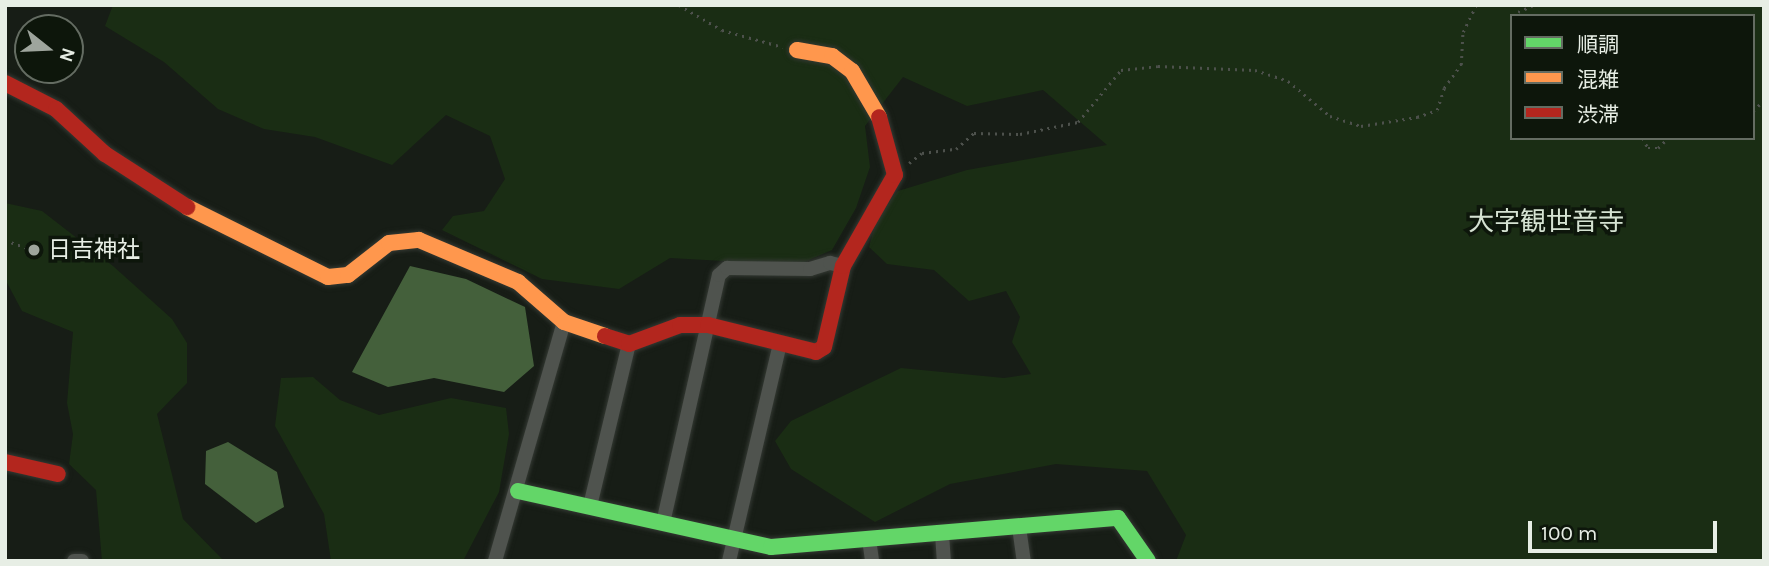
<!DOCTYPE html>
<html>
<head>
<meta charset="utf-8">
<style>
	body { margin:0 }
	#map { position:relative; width:1769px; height:566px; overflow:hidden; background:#171d16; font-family:Karla,"Noto Sans JP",sans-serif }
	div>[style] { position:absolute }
	.green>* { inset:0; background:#1a2d14 }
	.water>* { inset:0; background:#44603b }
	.path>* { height:2.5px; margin-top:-1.25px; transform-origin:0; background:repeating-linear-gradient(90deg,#4d514c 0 2px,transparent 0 7px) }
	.roads { filter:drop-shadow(0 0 2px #343933) drop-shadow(0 0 2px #343933) }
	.street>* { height:14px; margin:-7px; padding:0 7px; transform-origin:7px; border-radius:7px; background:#4f534e }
	.fast>* { height:16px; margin:-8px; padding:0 8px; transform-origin:8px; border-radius:8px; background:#63d668 }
	.slow>* { height:16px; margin:-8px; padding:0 8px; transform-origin:8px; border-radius:8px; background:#ff974d }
	.jam>* { height:16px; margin:-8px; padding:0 8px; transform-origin:8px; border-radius:8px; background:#b3261e }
	.dots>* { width:19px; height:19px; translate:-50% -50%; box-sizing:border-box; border:4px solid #0d160b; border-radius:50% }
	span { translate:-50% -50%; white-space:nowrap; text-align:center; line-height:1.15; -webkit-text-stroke:7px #0d160b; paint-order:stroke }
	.poi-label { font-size:23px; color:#e7eee5 }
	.left { translate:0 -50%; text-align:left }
	.quarter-label { font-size:26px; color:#d5e2d2 }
	.frame { position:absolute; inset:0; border:7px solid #e7eee5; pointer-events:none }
	.legend { position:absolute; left:1510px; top:14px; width:245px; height:126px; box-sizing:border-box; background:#0d160b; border:2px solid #646c62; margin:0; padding:9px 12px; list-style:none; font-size:21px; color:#e7eee5 }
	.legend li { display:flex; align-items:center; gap:14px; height:35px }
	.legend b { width:35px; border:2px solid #646c62 }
	.north { position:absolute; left:14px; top:14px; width:70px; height:70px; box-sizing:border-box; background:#0d160b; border:2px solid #646c62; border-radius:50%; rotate:108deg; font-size:19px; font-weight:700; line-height:28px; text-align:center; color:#e7eee5 }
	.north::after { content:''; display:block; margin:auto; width:24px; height:32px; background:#9ea59d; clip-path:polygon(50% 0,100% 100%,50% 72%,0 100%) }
	.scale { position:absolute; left:1528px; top:521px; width:189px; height:32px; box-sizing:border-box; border:4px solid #e7eee5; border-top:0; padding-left:9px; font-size:21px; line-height:24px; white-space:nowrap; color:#e7eee5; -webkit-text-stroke:5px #0d160b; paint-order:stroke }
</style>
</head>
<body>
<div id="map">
	<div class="green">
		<div style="clip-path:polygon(evenodd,113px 5px,1764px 5px,1764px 561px,1176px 561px,1186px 535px,1147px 471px,1056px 464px,950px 484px,875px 522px,791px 469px,775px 441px,791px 421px,901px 368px,1004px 378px,1031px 374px,1012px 342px,1020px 317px,1006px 291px,969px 301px,934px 270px,887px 264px,869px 247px,877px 218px,898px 191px,967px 170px,1107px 145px,1043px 90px,967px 106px,903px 77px,865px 126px,870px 167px,856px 208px,832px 250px,797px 265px,670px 258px,619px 289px,542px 279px,442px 230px,453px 216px,484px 211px,505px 179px,490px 136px,446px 115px,392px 165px,315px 137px,264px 129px,218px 109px,164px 62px,105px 26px,113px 5px,1512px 16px,1753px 16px,1753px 138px,1512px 138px,1512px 16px)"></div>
		<div style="clip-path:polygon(5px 203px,42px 211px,113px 266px,172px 319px,187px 343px,187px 383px,157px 414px,183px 519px,224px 561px,102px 561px,96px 490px,69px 464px,73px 434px,67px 403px,73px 332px,22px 311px,5px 279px)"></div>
		<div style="clip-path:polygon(313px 377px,340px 400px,379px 415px,451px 398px,506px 408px,509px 434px,499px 492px,463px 561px,331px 561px,324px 514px,275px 426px,281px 378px)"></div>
	</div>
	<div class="water">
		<div style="clip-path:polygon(410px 266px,466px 279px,525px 307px,534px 366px,504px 392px,434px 378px,388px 387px,352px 372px)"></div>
		<div style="clip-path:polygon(228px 442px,277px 472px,284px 507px,256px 523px,205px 484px,206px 451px)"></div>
	</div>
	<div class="path">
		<div style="left:679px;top:5px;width:50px;rotate:30.2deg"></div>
		<div style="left:722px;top:30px;width:63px;rotate:15.6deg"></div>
		<div style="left:1475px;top:5px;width:24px"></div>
		<div style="left:1520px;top:16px;width:4px;rotate:-117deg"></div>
		<div style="left:1518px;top:12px;width:17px;rotate:-24deg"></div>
		<div style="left:1753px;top:111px;width:16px;rotate:-45deg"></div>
		<div style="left:1643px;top:138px;width:11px;rotate:63deg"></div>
		<div style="left:1648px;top:148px;width:10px"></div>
		<div style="left:1658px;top:148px;width:14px;rotate:-45deg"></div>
		<div style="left:909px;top:163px;width:16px;rotate:-38deg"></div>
		<div style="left:922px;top:153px;width:34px;rotate:-7deg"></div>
		<div style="left:956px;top:149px;width:24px;rotate:-42deg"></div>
		<div style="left:974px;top:133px;width:46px;rotate:1.2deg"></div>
		<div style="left:1020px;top:134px;width:59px;rotate:-11.7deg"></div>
		<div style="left:1078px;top:122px;width:67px;rotate:-50.4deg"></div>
		<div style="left:1121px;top:70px;width:37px;rotate:-6deg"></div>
		<div style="left:1158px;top:66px;width:97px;rotate:2.4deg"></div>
		<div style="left:1255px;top:70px;width:35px;rotate:18deg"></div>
		<div style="left:1288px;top:81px;width:55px;rotate:39.8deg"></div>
		<div style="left:1330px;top:116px;width:33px;rotate:18deg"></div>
		<div style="left:1361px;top:126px;width:57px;rotate:-9.1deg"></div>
		<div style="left:1417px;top:117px;width:21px;rotate:-19deg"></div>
		<div style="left:1437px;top:110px;width:23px;rotate:-72deg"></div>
		<div style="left:1444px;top:88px;width:29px;rotate:-54deg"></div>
		<div style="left:1461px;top:65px;width:33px;rotate:-87deg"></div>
		<div style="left:1463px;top:32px;width:30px;rotate:-64deg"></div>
		<div style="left:5px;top:240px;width:23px;rotate:20deg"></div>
	</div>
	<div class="roads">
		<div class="street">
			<div style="left:590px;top:506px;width:167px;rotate:-76.5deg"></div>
			<div style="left:663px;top:523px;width:254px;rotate:-77.3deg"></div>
			<div style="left:719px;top:275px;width:11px;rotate:-41deg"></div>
			<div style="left:727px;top:268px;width:83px;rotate:0.7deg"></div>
			<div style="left:810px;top:269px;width:21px;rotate:-17deg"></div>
			<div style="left:830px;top:263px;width:13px;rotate:13deg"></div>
			<div style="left:1019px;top:527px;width:34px;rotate:82deg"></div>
			<div style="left:942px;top:534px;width:27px;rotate:86deg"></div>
			<div style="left:869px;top:539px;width:22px;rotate:82deg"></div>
			<div style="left:74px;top:561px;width:8px"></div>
			<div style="left:495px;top:561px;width:249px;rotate:-73.9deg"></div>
			<div style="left:729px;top:561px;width:224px;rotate:-76.8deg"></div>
		</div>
		<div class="fast">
			<div style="left:518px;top:491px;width:259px;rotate:12.5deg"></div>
			<div style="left:771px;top:547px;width:348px;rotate:-4.8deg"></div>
			<div style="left:1118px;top:518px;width:52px;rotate:55.1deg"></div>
		</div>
		<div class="slow">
			<div style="left:797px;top:50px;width:36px;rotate:10deg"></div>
			<div style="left:832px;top:56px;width:25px;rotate:37deg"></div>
			<div style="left:852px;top:71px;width:53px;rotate:59.6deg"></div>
			<div style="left:187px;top:207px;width:157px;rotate:26.4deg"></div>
			<div style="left:328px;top:277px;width:20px;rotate:-6deg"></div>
			<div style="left:348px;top:275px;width:52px;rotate:-38deg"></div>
			<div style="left:389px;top:243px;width:30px;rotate:-6deg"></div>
			<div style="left:419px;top:240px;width:108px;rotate:23deg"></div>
			<div style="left:518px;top:282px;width:61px;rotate:41deg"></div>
			<div style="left:564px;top:322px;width:43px;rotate:18.9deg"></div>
		</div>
		<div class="jam">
			<div style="left:5px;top:83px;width:57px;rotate:27deg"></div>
			<div style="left:56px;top:109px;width:67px;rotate:42.6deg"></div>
			<div style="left:105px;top:154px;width:98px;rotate:32.9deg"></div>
			<div style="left:605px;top:336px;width:25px;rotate:18deg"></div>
			<div style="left:629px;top:344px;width:54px;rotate:-20.4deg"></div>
			<div style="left:680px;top:325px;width:28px"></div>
			<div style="left:708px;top:325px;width:111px;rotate:14deg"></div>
			<div style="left:816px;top:352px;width:9px;rotate:-32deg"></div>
			<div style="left:824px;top:347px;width:83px;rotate:-76.8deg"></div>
			<div style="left:843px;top:266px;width:105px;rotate:-60.3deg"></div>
			<div style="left:895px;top:175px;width:60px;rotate:-105.4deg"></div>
			<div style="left:5px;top:462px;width:54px;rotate:12.8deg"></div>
		</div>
	</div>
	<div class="dots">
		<div style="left:34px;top:250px;background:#9ea59d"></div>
	</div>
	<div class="poi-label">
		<span class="left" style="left:48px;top:250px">日吉神社</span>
	</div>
	<div class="quarter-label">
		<span style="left:1546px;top:222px">大字観世音寺</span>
	</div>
	<div class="frame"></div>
	<ul class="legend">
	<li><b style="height:9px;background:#63d668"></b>順調</li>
	<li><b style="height:9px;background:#ff974d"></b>混雑</li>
	<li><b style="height:9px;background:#b3261e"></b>渋滞</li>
	</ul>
	<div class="north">N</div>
	<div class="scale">100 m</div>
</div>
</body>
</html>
